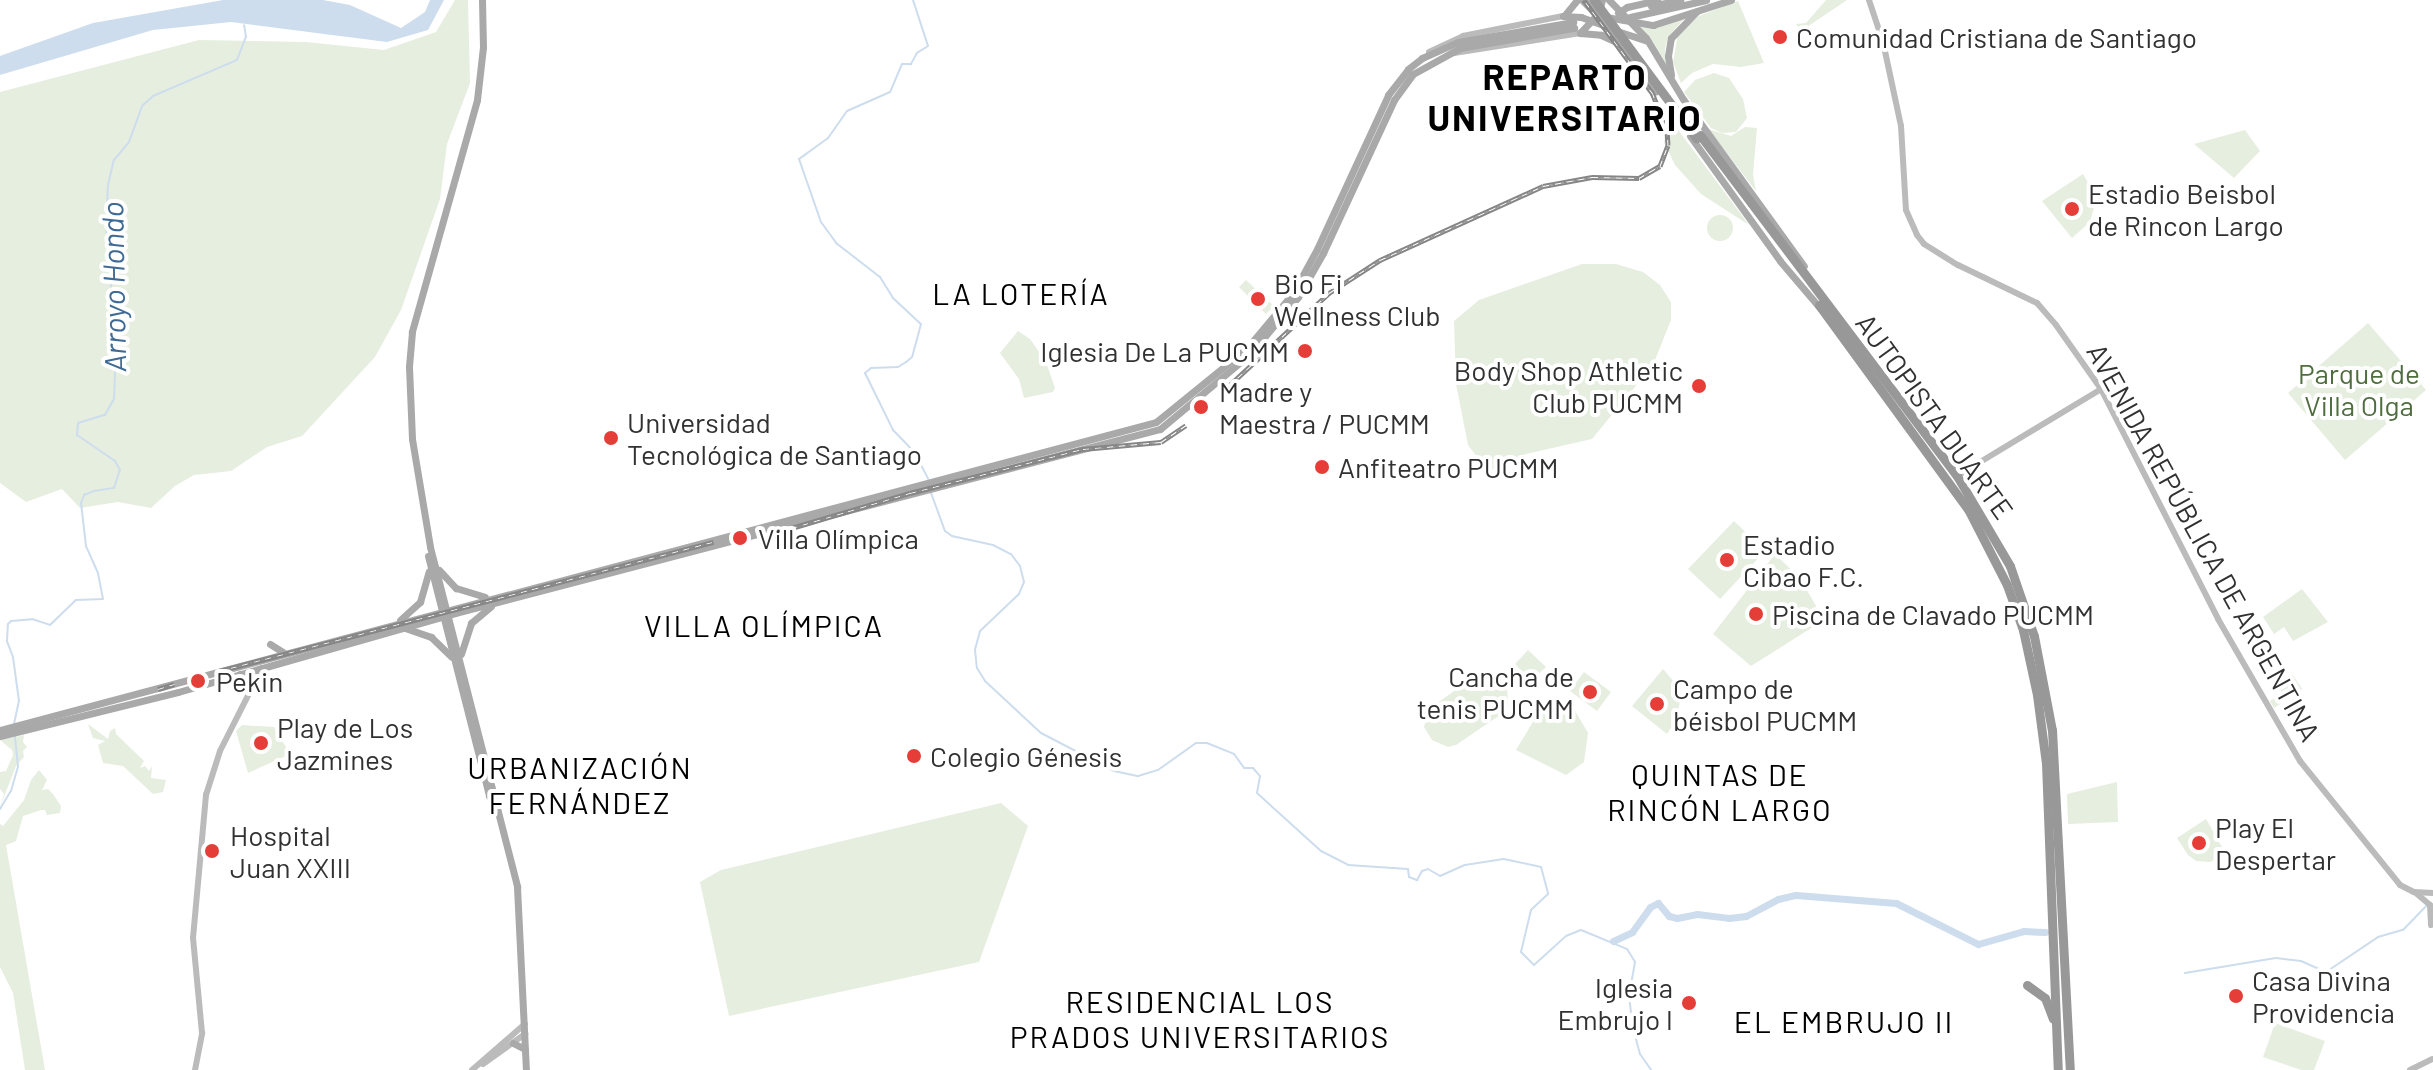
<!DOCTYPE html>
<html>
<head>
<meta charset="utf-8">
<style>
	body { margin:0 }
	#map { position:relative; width:2433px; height:1070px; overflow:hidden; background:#fff; font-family:Barlow,sans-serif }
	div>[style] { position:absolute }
	.green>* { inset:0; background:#e6eee0 }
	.round { border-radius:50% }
	.water>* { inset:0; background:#cddded }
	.stream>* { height:2px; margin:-1px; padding:0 1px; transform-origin:1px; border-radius:1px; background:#cddded }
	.river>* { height:7px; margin:-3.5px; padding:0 3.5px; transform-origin:3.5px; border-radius:3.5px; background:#cddded }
	.secondary>* { height:6px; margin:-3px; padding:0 3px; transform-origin:3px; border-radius:3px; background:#bbb }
	.primary>* { height:7px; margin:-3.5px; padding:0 3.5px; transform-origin:3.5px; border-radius:3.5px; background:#a9a9a9 }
	.highway>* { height:9px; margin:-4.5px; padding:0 4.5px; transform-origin:4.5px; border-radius:4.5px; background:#989898 }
	.rail>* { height:5px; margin-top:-2.5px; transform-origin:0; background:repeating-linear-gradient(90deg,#fff 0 6px,#868686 0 12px); box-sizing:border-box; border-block:2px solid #868686 }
	.highway-bridge>* { height:9px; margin:-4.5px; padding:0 4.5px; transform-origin:4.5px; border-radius:4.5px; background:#989898 }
	.dots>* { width:22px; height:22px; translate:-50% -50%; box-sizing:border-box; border:4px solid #fff; border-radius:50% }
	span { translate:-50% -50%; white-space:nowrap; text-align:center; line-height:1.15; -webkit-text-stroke:8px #fff; paint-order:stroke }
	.poi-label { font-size:28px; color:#313131 }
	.left { translate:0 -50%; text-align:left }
	.right { translate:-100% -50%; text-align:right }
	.park-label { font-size:28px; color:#4f6d3e }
	.street-label { font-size:28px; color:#313131 }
	.water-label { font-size:30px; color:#3e6a94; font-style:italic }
	.neighbourhood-label { font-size:30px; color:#000; letter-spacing:2px }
	.district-label { font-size:36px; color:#000; font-weight:700; letter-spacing:2px }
</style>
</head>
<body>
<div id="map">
	<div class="green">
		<div style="clip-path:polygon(455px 0,468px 0,470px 83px,447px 144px,440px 199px,401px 310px,375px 357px,302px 436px,267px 447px,231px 471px,194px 475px,175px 486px,151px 508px,118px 502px,80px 508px,62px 489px,26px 502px,0 483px,0 92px,199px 40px,306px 42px,384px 50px,436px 32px)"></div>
		<div style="clip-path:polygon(1826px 0,1847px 0,1801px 31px,1796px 24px,1806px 23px)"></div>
		<div style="clip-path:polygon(1738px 1px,1764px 63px,1741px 67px,1713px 64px,1692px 73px,1681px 83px,1673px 62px,1678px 34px,1699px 16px)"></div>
		<div style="clip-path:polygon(1689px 13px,1668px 37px,1665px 49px,1667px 71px,1638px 27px,1655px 28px)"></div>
		<div style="clip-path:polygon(1714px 73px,1729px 78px,1743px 99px,1747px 118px,1736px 132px,1722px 133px,1711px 128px,1684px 92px,1695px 80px)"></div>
		<div style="clip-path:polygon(1670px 119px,1749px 225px,1701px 194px,1675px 165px,1664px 142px)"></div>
		<div style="clip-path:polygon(1745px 127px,1757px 128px,1753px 175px,1756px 191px,1708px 129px,1731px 136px)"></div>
		<div style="clip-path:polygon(2245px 130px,2260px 151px,2234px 178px,2194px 144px)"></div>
		<div style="clip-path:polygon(2083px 174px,2094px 193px,2095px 204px,2090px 222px,2072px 238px,2042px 201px)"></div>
		<div class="round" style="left:1707px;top:215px;width:26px;height:26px"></div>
		<div style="clip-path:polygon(1582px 264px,1616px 264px,1643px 272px,1660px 285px,1671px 302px,1671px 320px,1653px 365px,1592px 439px,1526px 454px,1495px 470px,1483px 465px,1468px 445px,1456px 384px,1454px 321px,1479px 300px)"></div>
		<div style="clip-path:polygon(1246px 280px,1274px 306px,1266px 314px,1239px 287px)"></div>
		<div style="clip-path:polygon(2368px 323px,2426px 390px,2345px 460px,2288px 393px)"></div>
		<div style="clip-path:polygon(1018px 331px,1030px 339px,1046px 362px,1055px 388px,1053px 392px,1024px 398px,1019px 379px,1000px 353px)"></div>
		<div style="clip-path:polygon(1734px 521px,1765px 551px,1720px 599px,1688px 569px)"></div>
		<div style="clip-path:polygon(1775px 554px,1800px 578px,1824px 620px,1751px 666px,1713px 634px)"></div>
		<div style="clip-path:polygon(2302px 589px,2328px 622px,2293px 641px,2284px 627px,2274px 634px,2263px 617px)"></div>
		<div style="clip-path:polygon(1528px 650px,1546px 667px,1531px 681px,1515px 664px)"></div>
		<div style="clip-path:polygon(1663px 669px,1675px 683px,1680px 702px,1676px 720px,1667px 734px,1632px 706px)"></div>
		<div style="clip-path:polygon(1584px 672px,1611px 692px,1597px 711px,1570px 691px)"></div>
		<div style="clip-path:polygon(1493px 674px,1507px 686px,1508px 705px,1503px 713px,1456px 745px,1448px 747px,1432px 740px,1424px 727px,1429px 709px,1475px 676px)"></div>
		<div style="clip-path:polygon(2293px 675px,2302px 689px,2274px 708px,2270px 701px,2282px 693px,2278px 685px)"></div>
		<div style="clip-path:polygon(1546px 700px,1574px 709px,1588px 733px,1584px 762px,1566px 775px,1516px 750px)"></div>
		<div style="clip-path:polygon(88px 724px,108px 739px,110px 731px,115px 728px,116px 734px,144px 761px,140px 768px,145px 766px,149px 771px,152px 766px,151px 778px,166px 780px,163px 792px,153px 794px,123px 766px,103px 763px,98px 745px,105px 741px,93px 738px)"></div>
		<div style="clip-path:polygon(242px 725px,274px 727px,290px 754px,248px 773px,236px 731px)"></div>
		<div style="clip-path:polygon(24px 735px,23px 742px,27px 747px,23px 751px,24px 757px,16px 766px,0 807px,4px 794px,0 789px,0 772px,6px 771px,13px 755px,12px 750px,0 740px)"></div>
		<div style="clip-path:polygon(39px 770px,47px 780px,42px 790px,48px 789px,53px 794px,61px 806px,60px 813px,47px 815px,45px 810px,41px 810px,23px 816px,16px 841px,6px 845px,45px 1070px,25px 1070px,13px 993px,0 967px,0 824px,3px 826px,24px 800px,31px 780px)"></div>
		<div style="clip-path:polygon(2117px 782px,2118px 822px,2068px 824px,2067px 794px)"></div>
		<div style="clip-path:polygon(1001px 803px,1028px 826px,979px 962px,729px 1016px,700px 882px,721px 870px)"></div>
		<div style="clip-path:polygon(2206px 819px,2226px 854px,2210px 862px,2196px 861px,2188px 855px,2177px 838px)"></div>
		<div style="clip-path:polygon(2275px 1023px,2325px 1041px,2314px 1070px,2301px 1070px,2263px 1057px)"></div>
	</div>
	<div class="water">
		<div style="clip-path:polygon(223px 0,323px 0,350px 5px,401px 28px,425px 12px,430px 0,444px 0,428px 30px,387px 42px,231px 22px,153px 30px,0 75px,0 56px,93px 23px)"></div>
	</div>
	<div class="stream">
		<div style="left:913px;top:0;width:48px;rotate:71.9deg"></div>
		<div style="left:928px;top:46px;width:13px;rotate:148deg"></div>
		<div style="left:917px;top:53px;width:13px;rotate:119deg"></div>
		<div style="left:911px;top:64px;width:9px;rotate:180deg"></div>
		<div style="left:902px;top:64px;width:30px;rotate:113deg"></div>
		<div style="left:890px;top:92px;width:47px;rotate:156.2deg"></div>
		<div style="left:847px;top:111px;width:33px;rotate:125deg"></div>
		<div style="left:828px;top:138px;width:36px;rotate:144deg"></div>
		<div style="left:799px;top:159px;width:67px;rotate:70.8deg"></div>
		<div style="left:821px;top:222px;width:26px;rotate:54deg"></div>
		<div style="left:836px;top:243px;width:56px;rotate:37.7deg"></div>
		<div style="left:880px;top:277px;width:25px;rotate:58deg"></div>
		<div style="left:893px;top:298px;width:38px;rotate:43deg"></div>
		<div style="left:921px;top:324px;width:34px;rotate:105deg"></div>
		<div style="left:912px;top:357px;width:8px;rotate:140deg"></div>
		<div style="left:906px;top:362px;width:9px;rotate:148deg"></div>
		<div style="left:898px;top:367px;width:27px;rotate:178deg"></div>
		<div style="left:871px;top:368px;width:8px;rotate:140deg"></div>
		<div style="left:865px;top:373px;width:64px;rotate:63.8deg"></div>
		<div style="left:893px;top:430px;width:32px;rotate:46deg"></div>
		<div style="left:915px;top:453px;width:29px;rotate:63deg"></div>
		<div style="left:931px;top:493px;width:40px;rotate:69.8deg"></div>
		<div style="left:945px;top:531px;width:9px;rotate:36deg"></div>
		<div style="left:952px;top:536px;width:42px;rotate:12.4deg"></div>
		<div style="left:993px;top:545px;width:20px;rotate:27deg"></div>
		<div style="left:1011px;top:554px;width:15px;rotate:53deg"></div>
		<div style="left:1020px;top:566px;width:16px;rotate:76deg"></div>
		<div style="left:1024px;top:582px;width:13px;rotate:113deg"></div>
		<div style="left:1019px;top:594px;width:54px;rotate:136.5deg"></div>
		<div style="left:980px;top:631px;width:20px;rotate:105deg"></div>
		<div style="left:975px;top:650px;width:18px;rotate:84deg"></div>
		<div style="left:977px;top:668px;width:15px;rotate:58deg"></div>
		<div style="left:985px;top:681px;width:76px;rotate:42.9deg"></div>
		<div style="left:1041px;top:733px;width:82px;rotate:27.5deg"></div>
		<div style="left:1114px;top:771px;width:25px;rotate:12deg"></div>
		<div style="left:1138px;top:776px;width:21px;rotate:-17deg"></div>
		<div style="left:1158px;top:770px;width:47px;rotate:-35.4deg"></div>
		<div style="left:1196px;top:743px;width:11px"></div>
		<div style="left:1207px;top:743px;width:29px;rotate:22deg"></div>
		<div style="left:1234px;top:754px;width:17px;rotate:54deg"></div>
		<div style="left:1244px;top:768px;width:9px"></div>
		<div style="left:1253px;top:768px;width:11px;rotate:49deg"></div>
		<div style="left:1260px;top:776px;width:17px;rotate:100deg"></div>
		<div style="left:1257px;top:793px;width:86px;rotate:42.2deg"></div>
		<div style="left:1321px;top:851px;width:30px;rotate:27deg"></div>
		<div style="left:1348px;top:865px;width:60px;rotate:3.8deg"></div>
		<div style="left:1408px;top:869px;width:8px;rotate:83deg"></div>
		<div style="left:1409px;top:877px;width:9px;rotate:21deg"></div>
		<div style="left:1417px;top:880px;width:10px;rotate:-61deg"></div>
		<div style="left:1422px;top:871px;width:6px;rotate:-18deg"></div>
		<div style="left:1428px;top:869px;width:14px;rotate:30deg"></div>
		<div style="left:1440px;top:876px;width:27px;rotate:-24deg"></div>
		<div style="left:1465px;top:865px;width:39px;rotate:-9deg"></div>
		<div style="left:1504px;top:859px;width:38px;rotate:12deg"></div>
		<div style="left:1541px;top:867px;width:28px;rotate:75deg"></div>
		<div style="left:1548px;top:894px;width:23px;rotate:137deg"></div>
		<div style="left:1531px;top:910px;width:43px;rotate:103.4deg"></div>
		<div style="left:1521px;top:952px;width:18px;rotate:45deg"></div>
		<div style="left:1534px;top:965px;width:43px;rotate:-42.2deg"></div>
		<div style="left:1566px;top:936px;width:16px;rotate:-22deg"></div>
		<div style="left:1581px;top:930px;width:50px;rotate:22.4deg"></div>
		<div style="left:1627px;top:949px;width:15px;rotate:58deg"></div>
		<div style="left:1635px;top:962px;width:35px;rotate:100deg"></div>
		<div style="left:1629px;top:996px;width:32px;rotate:83deg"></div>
		<div style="left:1633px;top:1028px;width:27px;rotate:75deg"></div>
		<div style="left:1640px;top:1054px;width:19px;rotate:55deg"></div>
		<div style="left:14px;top:724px;width:24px;rotate:-78deg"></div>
		<div style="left:19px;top:701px;width:44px;rotate:-97.8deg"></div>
		<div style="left:13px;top:657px;width:17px;rotate:-111deg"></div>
		<div style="left:7px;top:641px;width:17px;rotate:-87deg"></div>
		<div style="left:8px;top:624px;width:4px;rotate:-45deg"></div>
		<div style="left:11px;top:621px;width:21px;rotate:-5deg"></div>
		<div style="left:32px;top:619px;width:19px;rotate:18deg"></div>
		<div style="left:50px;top:625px;width:36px;rotate:-44deg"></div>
		<div style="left:76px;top:600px;width:27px;rotate:-2deg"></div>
		<div style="left:103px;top:599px;width:26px;rotate:-101deg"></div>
		<div style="left:98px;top:573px;width:30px;rotate:-114deg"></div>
		<div style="left:86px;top:546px;width:43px;rotate:-96.6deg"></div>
		<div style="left:81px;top:503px;width:9px;rotate:-69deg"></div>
		<div style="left:84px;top:495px;width:11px;rotate:-22deg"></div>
		<div style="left:94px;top:491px;width:20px;rotate:-9deg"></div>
		<div style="left:114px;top:488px;width:19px;rotate:-72deg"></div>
		<div style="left:120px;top:470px;width:10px;rotate:-119deg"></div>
		<div style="left:115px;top:461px;width:46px;rotate:-145.6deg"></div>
		<div style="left:77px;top:435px;width:12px;rotate:-85deg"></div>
		<div style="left:78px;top:423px;width:28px;rotate:-17deg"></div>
		<div style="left:105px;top:415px;width:18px;rotate:-61deg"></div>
		<div style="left:114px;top:399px;width:54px;rotate:-87.9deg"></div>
		<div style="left:116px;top:345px;width:118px;rotate:-94.8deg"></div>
		<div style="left:106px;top:227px;width:42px;rotate:-87.3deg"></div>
		<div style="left:108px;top:185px;width:26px;rotate:-77deg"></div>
		<div style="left:114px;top:160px;width:23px;rotate:-50deg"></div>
		<div style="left:129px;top:142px;width:38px;rotate:-70deg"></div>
		<div style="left:142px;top:106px;width:15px;rotate:-42deg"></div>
		<div style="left:153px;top:96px;width:91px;rotate:-23.2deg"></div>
		<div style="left:237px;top:60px;width:25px;rotate:-69deg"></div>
		<div style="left:246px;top:37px;width:12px;rotate:-99deg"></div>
		<div style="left:0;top:809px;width:21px;rotate:-59deg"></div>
		<div style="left:11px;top:791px;width:26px;rotate:-74deg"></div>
		<div style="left:18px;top:766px;width:31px;rotate:-96deg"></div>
		<div style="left:2185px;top:973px;width:92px;rotate:-9.4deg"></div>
		<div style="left:2276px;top:958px;width:25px;rotate:7deg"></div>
		<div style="left:2301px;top:961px;width:27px;rotate:24deg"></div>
		<div style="left:2326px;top:972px;width:63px;rotate:-33.9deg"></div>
		<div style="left:2378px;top:937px;width:26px;rotate:-16deg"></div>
		<div style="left:2403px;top:930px;width:33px;rotate:-46deg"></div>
	</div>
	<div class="river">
		<div style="left:1613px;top:941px;width:21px;rotate:-25deg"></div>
		<div style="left:1632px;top:932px;width:31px;rotate:-54deg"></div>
		<div style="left:1650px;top:907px;width:9px;rotate:-27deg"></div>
		<div style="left:1658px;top:903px;width:17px;rotate:50deg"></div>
		<div style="left:1669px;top:916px;width:8px;rotate:14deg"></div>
		<div style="left:1677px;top:918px;width:20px;rotate:-11deg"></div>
		<div style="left:1697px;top:914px;width:32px;rotate:7deg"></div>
		<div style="left:1729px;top:918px;width:17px;rotate:-7deg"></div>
		<div style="left:1746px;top:916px;width:36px;rotate:-28deg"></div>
		<div style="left:1778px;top:899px;width:18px;rotate:-13deg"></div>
		<div style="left:1796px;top:895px;width:100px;rotate:4.6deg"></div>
		<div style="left:1896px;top:903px;width:92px;rotate:26.6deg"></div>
		<div style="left:1978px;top:944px;width:48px;rotate:-15.8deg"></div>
		<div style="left:2024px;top:931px;width:21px;rotate:3deg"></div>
	</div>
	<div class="secondary">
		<div style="left:1869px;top:0;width:44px;rotate:71.6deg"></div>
		<div style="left:1883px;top:42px;width:86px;rotate:77.9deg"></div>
		<div style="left:1901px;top:126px;width:84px;rotate:86.6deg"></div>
		<div style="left:1906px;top:210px;width:27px;rotate:66deg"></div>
		<div style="left:1917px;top:235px;width:11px;rotate:52deg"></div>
		<div style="left:1924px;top:244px;width:40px;rotate:32deg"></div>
		<div style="left:1958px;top:265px;width:88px;rotate:25.7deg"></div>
		<div style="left:2037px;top:303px;width:29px;rotate:49deg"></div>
		<div style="left:2056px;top:325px;width:78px;rotate:54.9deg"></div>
		<div style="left:2101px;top:389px;width:258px;rotate:63deg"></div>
		<div style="left:2218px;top:619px;width:164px;rotate:60deg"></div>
		<div style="left:2300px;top:761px;width:159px;rotate:51.1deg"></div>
		<div style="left:2400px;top:885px;width:16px;rotate:27deg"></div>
		<div style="left:2414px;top:892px;width:19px;rotate:3deg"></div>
		<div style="left:1429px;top:52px;width:38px;rotate:-25deg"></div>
		<div style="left:1463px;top:36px;width:102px;rotate:-11.3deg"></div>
		<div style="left:1454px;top:53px;width:128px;rotate:-9deg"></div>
		<div style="left:1957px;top:476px;width:168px;rotate:-31.1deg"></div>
		<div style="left:2417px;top:894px;width:17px;rotate:40deg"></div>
		<div style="left:2430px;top:905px;width:20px;rotate:87deg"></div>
		<div style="left:483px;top:1064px;width:52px;rotate:-35.5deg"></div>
		<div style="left:195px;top:1070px;width:38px;rotate:-79deg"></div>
		<div style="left:202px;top:1033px;width:95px;rotate:-95.4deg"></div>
		<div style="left:193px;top:938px;width:144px;rotate:-84.8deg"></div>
		<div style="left:206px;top:795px;width:46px;rotate:-72.3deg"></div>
		<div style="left:220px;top:751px;width:93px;rotate:-63.2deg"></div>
		<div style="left:472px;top:1070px;width:70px;rotate:-41deg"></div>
		<div style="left:2410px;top:1070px;width:25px;rotate:-26deg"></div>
	</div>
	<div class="primary">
		<div style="left:482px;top:0;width:47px;rotate:88.8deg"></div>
		<div style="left:483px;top:47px;width:53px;rotate:96.5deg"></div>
		<div style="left:477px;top:100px;width:241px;rotate:105.7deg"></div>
		<div style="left:412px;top:332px;width:35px;rotate:95deg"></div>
		<div style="left:409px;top:367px;width:72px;rotate:87.6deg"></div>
		<div style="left:412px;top:439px;width:109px;rotate:80.5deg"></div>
		<div style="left:430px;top:547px;width:351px;rotate:75.6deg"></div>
		<div style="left:517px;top:887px;width:183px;rotate:87.2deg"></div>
		<div style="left:1582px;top:0;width:18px;rotate:45deg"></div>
		<div style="left:1588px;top:0;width:114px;rotate:53.2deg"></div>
		<div style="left:1609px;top:0;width:53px;rotate:45.8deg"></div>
		<div style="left:1646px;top:38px;width:71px;rotate:58.8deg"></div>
		<div style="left:1683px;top:99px;width:206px;rotate:54.1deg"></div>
		<div style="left:1651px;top:6px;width:30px;rotate:-12deg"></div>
		<div style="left:1618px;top:13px;width:11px;rotate:-34deg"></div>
		<div style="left:1627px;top:7px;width:31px;rotate:-13deg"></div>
		<div style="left:1563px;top:16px;width:18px;rotate:3deg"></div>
		<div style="left:1581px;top:17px;width:27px;rotate:20deg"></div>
		<div style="left:1564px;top:16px;width:21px;rotate:-51deg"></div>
		<div style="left:1606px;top:17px;width:48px;rotate:9.7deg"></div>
		<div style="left:1653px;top:25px;width:82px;rotate:-17.8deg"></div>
		<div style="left:1630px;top:17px;width:78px;rotate:-12.6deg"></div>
		<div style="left:1617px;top:31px;width:32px;rotate:18deg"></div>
		<div style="left:1580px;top:33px;width:21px;rotate:5deg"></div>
		<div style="left:1601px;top:35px;width:17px;rotate:25deg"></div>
		<div style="left:1580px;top:33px;width:26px;rotate:-47deg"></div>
		<div style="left:1598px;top:14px;width:15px;rotate:-74deg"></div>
		<div style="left:1671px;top:75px;width:19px;rotate:-99deg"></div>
		<div style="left:1668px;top:56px;width:18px;rotate:-81deg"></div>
		<div style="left:1671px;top:38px;width:37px;rotate:-46deg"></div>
		<div style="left:1690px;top:136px;width:154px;rotate:54.2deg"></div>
		<div style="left:1780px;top:261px;width:62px;rotate:49.6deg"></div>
		<div style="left:428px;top:556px;width:248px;rotate:75.7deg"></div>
		<div style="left:489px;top:796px;width:10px;rotate:45deg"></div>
		<div style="left:439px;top:570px;width:25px;rotate:47deg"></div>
		<div style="left:456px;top:588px;width:30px;rotate:17deg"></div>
		<div style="left:400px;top:620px;width:27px;rotate:-42deg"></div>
		<div style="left:420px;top:602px;width:32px;rotate:-74deg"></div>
		<div style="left:405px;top:628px;width:28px;rotate:19deg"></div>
		<div style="left:431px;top:637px;width:28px;rotate:44deg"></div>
		<div style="left:270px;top:644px;width:15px;rotate:32deg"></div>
		<div style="left:461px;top:654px;width:33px;rotate:-72deg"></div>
		<div style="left:471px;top:623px;width:26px;rotate:-40deg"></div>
		<div style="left:240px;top:674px;width:18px;rotate:49deg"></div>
		<div style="left:0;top:730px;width:1196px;rotate:-14.92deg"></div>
		<div style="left:1156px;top:422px;width:117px;rotate:-39.1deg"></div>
		<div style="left:1247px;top:348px;width:72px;rotate:-50.1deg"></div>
		<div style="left:1293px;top:293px;width:50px;rotate:-61.4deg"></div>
		<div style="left:1317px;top:249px;width:170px;rotate:-65.2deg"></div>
		<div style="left:1388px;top:95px;width:33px;rotate:-52deg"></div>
		<div style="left:1408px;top:69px;width:18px;rotate:-38deg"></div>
		<div style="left:1422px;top:58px;width:39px;rotate:-24deg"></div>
		<div style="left:1458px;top:42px;width:117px;rotate:-9.9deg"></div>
		<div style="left:0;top:736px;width:183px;rotate:-13.9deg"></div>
		<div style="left:178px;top:692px;width:288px;rotate:-15.9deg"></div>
		<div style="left:455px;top:613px;width:729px;rotate:-14.63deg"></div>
		<div style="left:1160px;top:429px;width:117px;rotate:-39.8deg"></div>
		<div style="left:1250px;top:354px;width:75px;rotate:-49.9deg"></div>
		<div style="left:1298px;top:297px;width:51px;rotate:-60.4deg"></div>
		<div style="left:1323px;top:253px;width:169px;rotate:-65.1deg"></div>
		<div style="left:1394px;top:100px;width:32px;rotate:-54deg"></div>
		<div style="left:1413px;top:74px;width:54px;rotate:-29deg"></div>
		<div style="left:1460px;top:48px;width:116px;rotate:-10deg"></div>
		<div style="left:513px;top:1043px;width:13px;rotate:27deg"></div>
	</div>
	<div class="highway">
		<div style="left:1700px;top:135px;width:427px;rotate:53deg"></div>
		<div style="left:1957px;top:476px;width:104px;rotate:59.5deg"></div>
		<div style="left:2010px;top:566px;width:74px;rotate:71.1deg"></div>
		<div style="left:2034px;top:636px;width:96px;rotate:79.2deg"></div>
		<div style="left:2052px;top:730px;width:340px;rotate:87deg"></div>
		<div style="left:1819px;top:305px;width:255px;rotate:53.9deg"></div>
		<div style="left:1969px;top:511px;width:83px;rotate:62.8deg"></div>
		<div style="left:2007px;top:585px;width:48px;rotate:70.4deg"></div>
		<div style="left:2023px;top:630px;width:66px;rotate:77.8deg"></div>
		<div style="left:2037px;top:695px;width:69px;rotate:82.5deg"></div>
		<div style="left:2046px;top:763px;width:307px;rotate:87.8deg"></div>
		<div style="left:2027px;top:985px;width:22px;rotate:36deg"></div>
		<div style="left:2045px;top:998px;width:22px;rotate:69deg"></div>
	</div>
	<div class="rail">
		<div style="left:1220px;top:394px;width:149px;rotate:-42.8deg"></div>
		<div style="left:1329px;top:293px;width:61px;rotate:-32.9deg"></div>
		<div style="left:1380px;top:260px;width:179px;rotate:-24.4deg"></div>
		<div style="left:1543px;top:186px;width:50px;rotate:-10.4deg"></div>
		<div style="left:1592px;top:177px;width:47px;rotate:1.2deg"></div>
		<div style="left:1639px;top:178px;width:24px;rotate:-30deg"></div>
		<div style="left:1660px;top:166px;width:22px;rotate:-69deg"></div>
		<div style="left:1668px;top:145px;width:14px;rotate:-94deg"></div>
		<div style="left:1667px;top:131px;width:40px;rotate:-111deg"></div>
		<div style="left:1653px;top:94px;width:117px;rotate:-126.3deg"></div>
		<div style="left:768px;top:535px;width:148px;rotate:-16.5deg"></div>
		<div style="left:910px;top:493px;width:179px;rotate:-14.3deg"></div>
		<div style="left:1083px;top:449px;width:78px;rotate:-5.1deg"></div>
		<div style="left:1161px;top:442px;width:30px;rotate:-34deg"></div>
		<div style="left:219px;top:671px;width:511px;rotate:-14.64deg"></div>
		<div style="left:158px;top:689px;width:17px;rotate:-17deg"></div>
	</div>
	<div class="highway-bridge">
		<div style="left:1594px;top:0;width:172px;rotate:53.5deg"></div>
	</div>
	<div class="dots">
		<div style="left:1780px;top:37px;background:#e53d37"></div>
		<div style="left:2072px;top:209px;background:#e53d37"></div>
		<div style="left:1258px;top:299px;background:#e53d37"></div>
		<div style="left:1305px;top:351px;background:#e53d37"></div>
		<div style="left:1699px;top:386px;background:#e53d37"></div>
		<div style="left:1201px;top:407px;background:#e53d37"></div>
		<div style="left:611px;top:438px;background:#e53d37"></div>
		<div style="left:1322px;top:467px;background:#e53d37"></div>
		<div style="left:740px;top:538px;background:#e53d37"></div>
		<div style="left:1727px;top:560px;background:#e53d37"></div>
		<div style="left:1756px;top:614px;background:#e53d37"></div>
		<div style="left:198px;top:681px;background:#e53d37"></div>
		<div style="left:1590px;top:692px;background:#e53d37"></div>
		<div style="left:1657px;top:704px;background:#e53d37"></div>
		<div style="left:261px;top:743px;background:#e53d37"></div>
		<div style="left:914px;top:756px;background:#e53d37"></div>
		<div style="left:2199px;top:843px;background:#e53d37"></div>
		<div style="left:212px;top:851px;background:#e53d37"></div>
		<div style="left:2236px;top:996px;background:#e53d37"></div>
		<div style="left:1689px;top:1003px;background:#e53d37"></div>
	</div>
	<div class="poi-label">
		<span class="left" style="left:1796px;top:37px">Comunidad Cristiana de Santiago</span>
		<span class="left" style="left:2088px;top:209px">Estadio Beisbol<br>de Rincon Largo</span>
		<span class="left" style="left:1274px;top:299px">Bio Fi<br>Wellness Club</span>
		<span class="right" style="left:1289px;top:351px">Iglesia De La PUCMM</span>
		<span class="right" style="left:1683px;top:386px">Body Shop Athletic<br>Club PUCMM</span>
		<span class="left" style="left:1219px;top:407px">Madre y<br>Maestra / PUCMM</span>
		<span class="left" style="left:627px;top:438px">Universidad<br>Tecnológica de Santiago</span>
		<span class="left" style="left:1338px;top:467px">Anfiteatro PUCMM</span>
		<span class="left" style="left:758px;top:538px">Villa Olímpica</span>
		<span class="left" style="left:1743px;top:560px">Estadio<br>Cibao F.C.</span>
		<span class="left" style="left:1772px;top:614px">Piscina de Clavado PUCMM</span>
		<span class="right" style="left:1574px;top:692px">Cancha de<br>tenis PUCMM</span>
		<span class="left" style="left:216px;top:681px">Pekin</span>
		<span class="left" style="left:1673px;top:704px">Campo de<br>béisbol PUCMM</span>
		<span class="left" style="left:277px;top:743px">Play de Los<br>Jazmines</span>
		<span class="left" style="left:930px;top:756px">Colegio Génesis</span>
		<span class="left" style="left:2215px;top:843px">Play El<br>Despertar</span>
		<span class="left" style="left:230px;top:851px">Hospital<br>Juan XXIII</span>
		<span class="left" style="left:2252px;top:996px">Casa Divina<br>Providencia</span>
		<span class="right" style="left:1673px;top:1003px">Iglesia<br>Embrujo I</span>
	</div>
	<div class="park-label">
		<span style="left:2359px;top:389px">Parque de<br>Villa Olga</span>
	</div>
	<div class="street-label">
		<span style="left:1935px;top:416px;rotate:54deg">AUTOPISTA DUARTE</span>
		<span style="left:2204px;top:542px;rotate:61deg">AVENIDA REPÚBLICA DE ARGENTINA</span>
	</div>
	<div class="water-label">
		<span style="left:113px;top:287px;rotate:-91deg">Arroyo Hondo</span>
	</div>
	<div class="neighbourhood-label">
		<span style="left:1021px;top:293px">LA LOTERÍA</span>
		<span style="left:764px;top:625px">VILLA OLÍMPICA</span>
		<span style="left:580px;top:784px">URBANIZACIÓN<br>FERNÁNDEZ</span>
		<span style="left:1720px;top:791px">QUINTAS DE<br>RINCÓN LARGO</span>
		<span style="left:1200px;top:1018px">RESIDENCIAL LOS<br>PRADOS UNIVERSITARIOS</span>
		<span style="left:1844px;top:1021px">EL EMBRUJO II</span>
	</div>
	<div class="district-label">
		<span style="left:1565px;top:96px">REPARTO<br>UNIVERSITARIO</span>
	</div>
</div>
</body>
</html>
